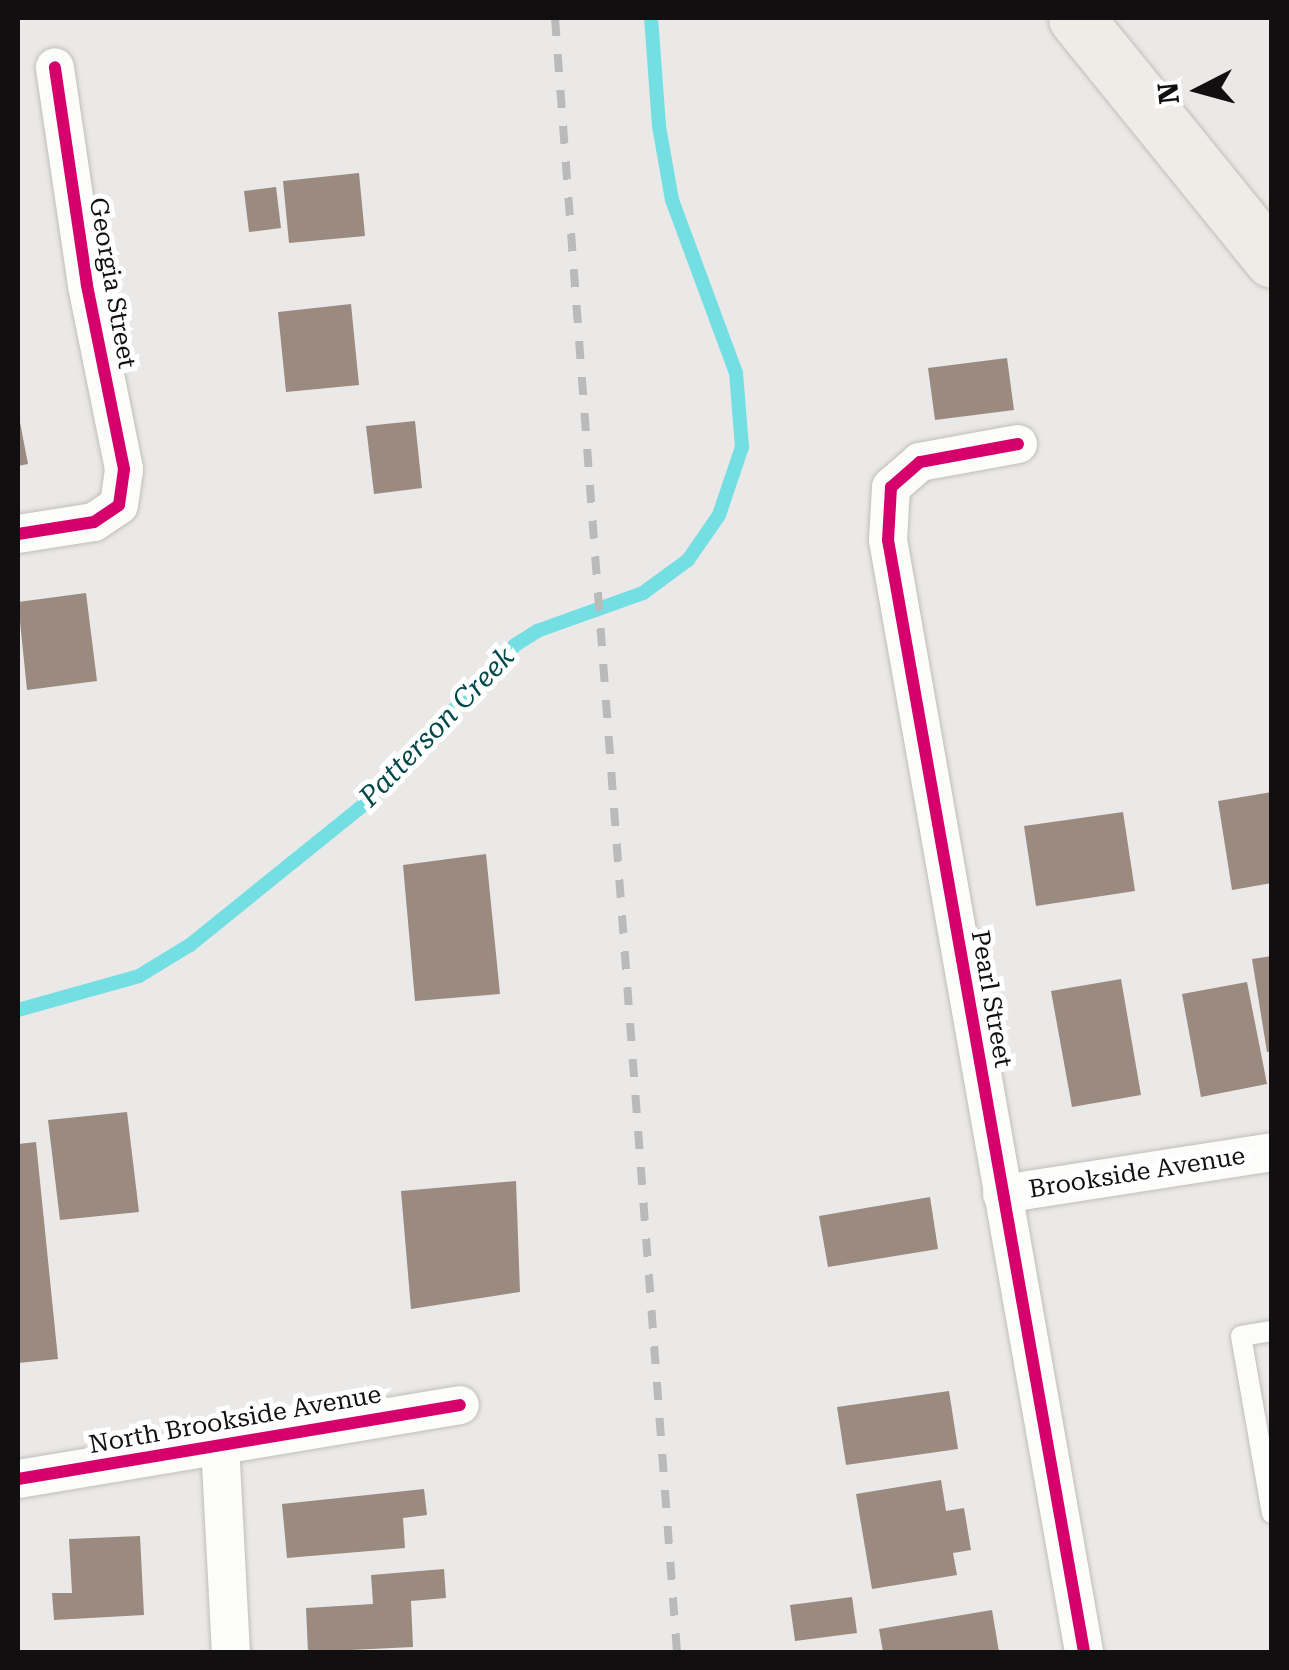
<!DOCTYPE html>
<html>
<head>
<meta charset="utf-8">
<style>
	body { margin:0 }
	#map { position:relative; width:1289px; height:1670px; overflow:hidden; background:#ebe9e7; font-family:"Roboto Serif",serif }
	div>[style] { position:absolute }
	.stream>* { height:14px; margin:-7px; padding:0 7px; transform-origin:7px; border-radius:7px; background:#73dfe3 }
	.building>* { inset:0; background:#9b8a80 }
	.roads { filter:drop-shadow(0 0 2px #c0bebd) drop-shadow(0 0 2px #c0bebd) }
	.service>* { height:20px; margin:-10px; padding:0 10px; transform-origin:10px; border-radius:10px; background:#fcfcfb }
	.minor>* { height:38px; margin:-19px; padding:0 19px; transform-origin:19px; border-radius:19px; background:#fcfcfb }
	.primary>* { height:55px; margin:-27.5px; padding:0 27.5px; transform-origin:27.5px; border-radius:27.5px; background:#efebe6 }
	.rail>* { height:8px; margin-top:-4px; transform-origin:0; background:repeating-linear-gradient(90deg,#bbbaba 0 18px,transparent 0 36px) }
	.cycleway>* { height:12px; margin:-6px; padding:0 6px; transform-origin:6px; border-radius:6px; background:#d6006c }
	span { translate:-50% -50%; white-space:nowrap; text-align:center; line-height:1.15; -webkit-text-stroke:10px #fff; paint-order:stroke }
	.street-label { font-size:25px; color:#110f0f }
	.water-label { font-size:28px; color:#02494b; font-style:italic }
	.frame { position:absolute; inset:0; border:20px solid #110f0f; pointer-events:none }
	.north { position:absolute; left:1149px; top:40px; width:100px; height:100px; -webkit-text-stroke:8px #fff; paint-order:stroke; rotate:264deg; font-size:28px; font-weight:700; line-height:40px; text-align:center; color:#110f0f }
	.north::after { content:''; display:block; margin:auto; width:35px; height:45px; background:#110f0f; clip-path:polygon(50% 0,100% 100%,50% 72%,0 100%) }
</style>
</head>
<body>
<div id="map">
	<div class="stream">
		<div style="left:18px;top:1010px;width:126px;rotate:-15.7deg"></div>
		<div style="left:139px;top:976px;width:60px;rotate:-31.3deg"></div>
		<div style="left:190px;top:945px;width:218px;rotate:-38.9deg"></div>
		<div style="left:360px;top:808px;width:225px;rotate:-46.4deg"></div>
		<div style="left:515px;top:645px;width:26px;rotate:-32deg"></div>
		<div style="left:537px;top:631px;width:113px;rotate:-19.7deg"></div>
		<div style="left:643px;top:593px;width:56px;rotate:-36.3deg"></div>
		<div style="left:688px;top:560px;width:55px;rotate:-55.4deg"></div>
		<div style="left:719px;top:515px;width:72px;rotate:-71.3deg"></div>
		<div style="left:742px;top:447px;width:74px;rotate:-94.6deg"></div>
		<div style="left:736px;top:373px;width:184px;rotate:-110.3deg"></div>
		<div style="left:672px;top:200px;width:75px;rotate:-100deg"></div>
		<div style="left:659px;top:126px;width:108px;rotate:-94.2deg"></div>
	</div>
	<div class="building">
		<div style="clip-path:polygon(359px 173px,365px 236px,289px 243px,283px 181px)"></div>
		<div style="clip-path:polygon(276px 187px,281px 228px,249px 232px,244px 191px)"></div>
		<div style="clip-path:polygon(351px 304px,359px 385px,286px 392px,278px 312px)"></div>
		<div style="clip-path:polygon(1007px 358px,1014px 410px,935px 420px,928px 368px)"></div>
		<div style="clip-path:polygon(19px 417px,28px 464px,18px 466px,18px 418px)"></div>
		<div style="clip-path:polygon(415px 421px,422px 488px,374px 494px,366px 426px)"></div>
		<div style="clip-path:polygon(86px 593px,97px 681px,27px 690px,18px 602px)"></div>
		<div style="clip-path:polygon(1272px 792px,1272px 883px,1232px 890px,1218px 801px)"></div>
		<div style="clip-path:polygon(1123px 812px,1135px 891px,1036px 906px,1024px 826px)"></div>
		<div style="clip-path:polygon(486px 854px,500px 994px,415px 1001px,403px 865px)"></div>
		<div style="clip-path:polygon(1272px 956px,1272px 1051px,1267px 1052px,1252px 959px)"></div>
		<div style="clip-path:polygon(1121px 979px,1141px 1095px,1072px 1107px,1051px 991px)"></div>
		<div style="clip-path:polygon(1247px 982px,1267px 1084px,1201px 1097px,1182px 994px)"></div>
		<div style="clip-path:polygon(127px 1112px,139px 1212px,60px 1220px,48px 1120px)"></div>
		<div style="clip-path:polygon(36px 1142px,58px 1359px,18px 1363px,18px 1144px)"></div>
		<div style="clip-path:polygon(516px 1181px,520px 1292px,411px 1309px,401px 1191px)"></div>
		<div style="clip-path:polygon(930px 1197px,938px 1249px,828px 1267px,819px 1216px)"></div>
		<div style="clip-path:polygon(949px 1391px,958px 1449px,846px 1465px,837px 1407px)"></div>
		<div style="clip-path:polygon(941px 1480px,946px 1511px,964px 1508px,971px 1550px,953px 1553px,957px 1575px,872px 1589px,856px 1494px)"></div>
		<div style="clip-path:polygon(424px 1489px,427px 1515px,403px 1518px,405px 1548px,287px 1558px,282px 1504px)"></div>
		<div style="clip-path:polygon(140px 1536px,144px 1615px,54px 1620px,52px 1593px,72px 1593px,69px 1539px)"></div>
		<div style="clip-path:polygon(444px 1569px,446px 1598px,411px 1601px,413px 1647px,308px 1652px,306px 1608px,373px 1604px,371px 1575px)"></div>
		<div style="clip-path:polygon(852px 1597px,857px 1633px,795px 1641px,790px 1605px)"></div>
		<div style="clip-path:polygon(992px 1610px,999px 1652px,883px 1652px,879px 1629px)"></div>
	</div>
	<div class="roads">
		<div class="service">
			<div style="left:1272px;top:1331px;width:31px;rotate:171deg"></div>
			<div style="left:1241px;top:1336px;width:180px;rotate:80.1deg"></div>
		</div>
		<div class="minor">
			<div style="left:1018px;top:444px;width:100px;rotate:169.6deg"></div>
			<div style="left:920px;top:462px;width:38px;rotate:139deg"></div>
			<div style="left:891px;top:487px;width:53px;rotate:93.2deg"></div>
			<div style="left:888px;top:540px;width:1129px;rotate:80deg"></div>
			<div style="left:18px;top:534px;width:77px;rotate:-9deg"></div>
			<div style="left:94px;top:522px;width:30px;rotate:-34deg"></div>
			<div style="left:119px;top:505px;width:36px;rotate:-82deg"></div>
			<div style="left:124px;top:469px;width:188px;rotate:-101.4deg"></div>
			<div style="left:87px;top:285px;width:220px;rotate:-98.4deg"></div>
			<div style="left:1002px;top:1194px;width:273px;rotate:-8.8deg"></div>
			<div style="left:220px;top:1444px;width:208px;rotate:87deg"></div>
			<div style="left:18px;top:1479px;width:448px;rotate:-9.5deg"></div>
		</div>
		<div class="primary">
			<div style="left:1076px;top:18px;width:311px;rotate:51deg"></div>
		</div>
	</div>
	<div class="rail">
		<div style="left:555px;top:18px;width:1639px;rotate:85.73deg"></div>
	</div>
	<div class="cycleway">
		<div style="left:1018px;top:444px;width:100px;rotate:169.6deg"></div>
		<div style="left:920px;top:462px;width:38px;rotate:139deg"></div>
		<div style="left:891px;top:487px;width:53px;rotate:93.2deg"></div>
		<div style="left:888px;top:540px;width:1129px;rotate:80deg"></div>
		<div style="left:18px;top:534px;width:77px;rotate:-9deg"></div>
		<div style="left:94px;top:522px;width:30px;rotate:-34deg"></div>
		<div style="left:119px;top:505px;width:36px;rotate:-82deg"></div>
		<div style="left:124px;top:469px;width:188px;rotate:-101.4deg"></div>
		<div style="left:87px;top:285px;width:220px;rotate:-98.4deg"></div>
		<div style="left:18px;top:1479px;width:448px;rotate:-9.5deg"></div>
	</div>
	<div class="street-label">
		<span style="left:112px;top:283px;rotate:80deg">Georgia Street</span>
		<span style="left:991px;top:999px;rotate:80deg">Pearl Street</span>
		<span style="left:1137px;top:1173px;rotate:-9deg">Brookside Avenue</span>
		<span style="left:235px;top:1420px;rotate:-10deg">North Brookside Avenue</span>
	</div>
	<div class="water-label">
		<span style="left:437px;top:727px;rotate:-46deg">Patterson Creek</span>
	</div>
	<div class="frame"></div>
	<div class="north">N</div>
</div>
</body>
</html>
